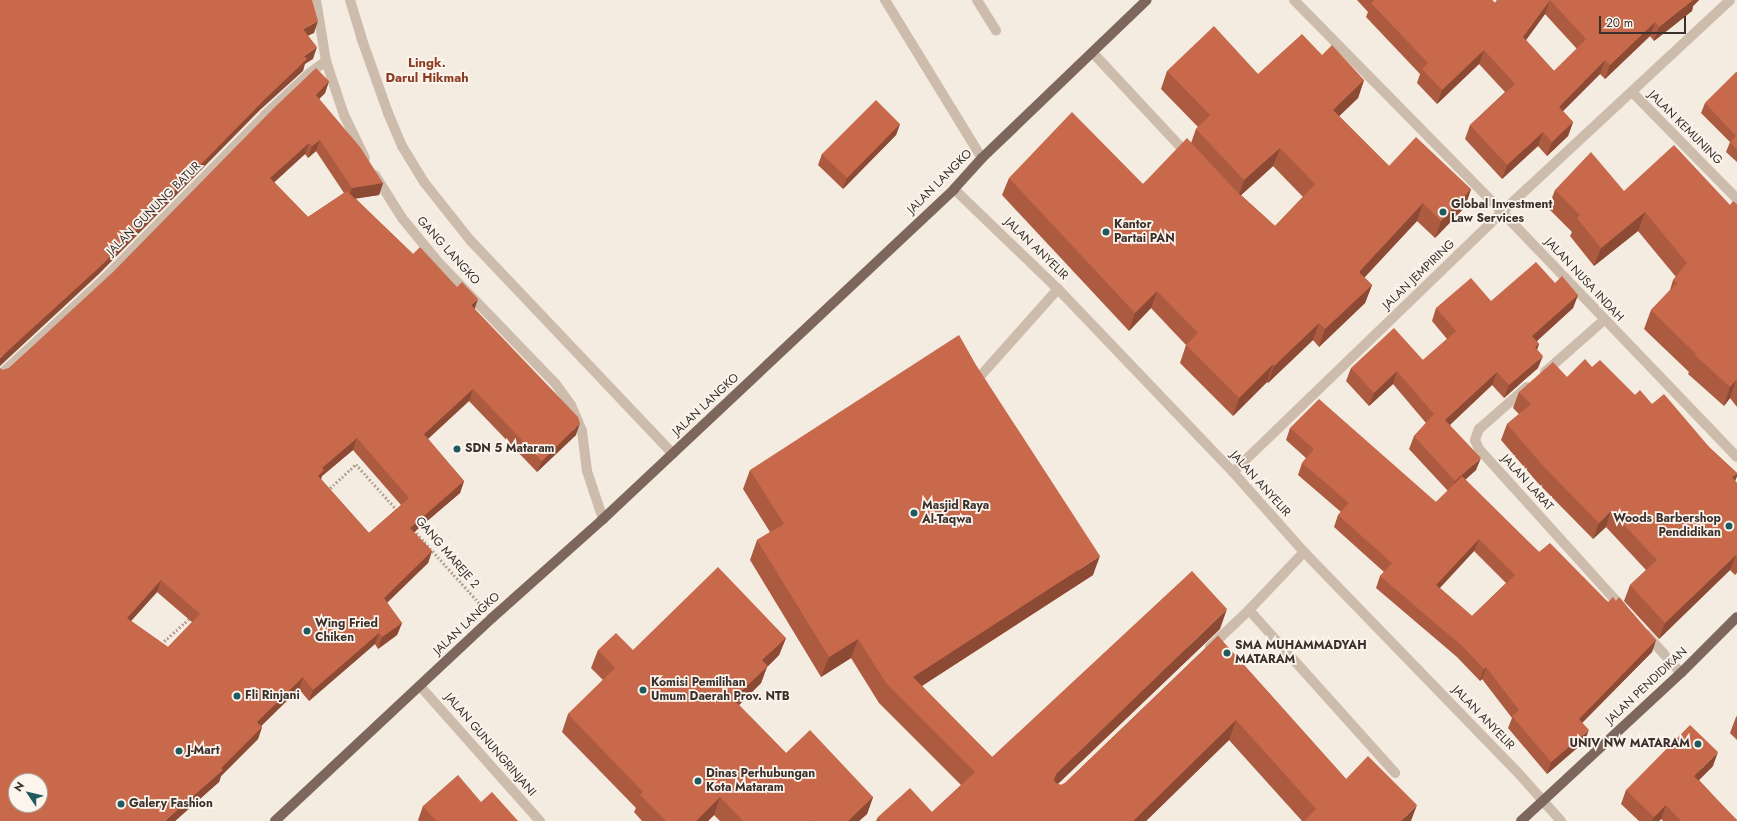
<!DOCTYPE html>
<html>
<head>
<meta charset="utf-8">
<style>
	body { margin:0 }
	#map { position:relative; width:1737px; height:821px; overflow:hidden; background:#f4ebe1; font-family:Jost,sans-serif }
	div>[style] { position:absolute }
	.path>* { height:2.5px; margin-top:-1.25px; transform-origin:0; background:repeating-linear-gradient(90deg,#b9a596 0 2px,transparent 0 4px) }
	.minor>* { height:10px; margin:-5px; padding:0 5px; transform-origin:5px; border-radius:5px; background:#cdbbac }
	.major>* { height:10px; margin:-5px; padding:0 5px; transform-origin:5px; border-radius:5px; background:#7d675c }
	.wall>* { inset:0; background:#ac5a40 }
	.shaded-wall>* { inset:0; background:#8c4a34 }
	.building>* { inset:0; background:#c8694b }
	.dots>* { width:11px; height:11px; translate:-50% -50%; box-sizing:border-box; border:2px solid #fbf5ee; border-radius:50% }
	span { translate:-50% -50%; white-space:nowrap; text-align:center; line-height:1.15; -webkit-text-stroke:3.5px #fbf5ee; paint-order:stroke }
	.street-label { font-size:12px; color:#3b302b }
	.poi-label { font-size:12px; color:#3b302b; font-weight:700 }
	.left { translate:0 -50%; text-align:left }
	.right { translate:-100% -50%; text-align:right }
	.neighbourhood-label { font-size:13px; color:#8c3b22; font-weight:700 }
	.north { position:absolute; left:8px; top:773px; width:40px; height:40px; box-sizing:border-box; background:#fbf5ee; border:1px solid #aea6a0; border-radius:50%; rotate:305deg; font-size:11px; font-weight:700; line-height:16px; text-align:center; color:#3b302b }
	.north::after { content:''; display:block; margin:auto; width:14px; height:18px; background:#1f5a5e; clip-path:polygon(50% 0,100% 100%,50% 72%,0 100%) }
	.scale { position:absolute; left:1599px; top:16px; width:87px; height:18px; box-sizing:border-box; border:2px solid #3b302b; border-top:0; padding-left:5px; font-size:12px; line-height:14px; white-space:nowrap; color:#3b302b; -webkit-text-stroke:3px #fbf5ee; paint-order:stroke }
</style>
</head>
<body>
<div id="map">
	<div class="path">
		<div style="left:327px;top:491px;width:40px;rotate:-43deg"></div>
		<div style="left:356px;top:464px;width:63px;rotate:48.2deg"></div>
		<div style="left:414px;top:530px;width:98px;rotate:48.3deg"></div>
		<div style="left:161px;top:644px;width:39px;rotate:-42deg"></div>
	</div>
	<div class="minor">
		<div style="left:316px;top:0;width:62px;rotate:80.7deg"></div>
		<div style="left:326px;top:61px;width:57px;rotate:71.6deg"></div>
		<div style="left:344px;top:115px;width:48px;rotate:64deg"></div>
		<div style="left:350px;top:0;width:39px;rotate:73deg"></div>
		<div style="left:361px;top:37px;width:81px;rotate:70.4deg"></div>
		<div style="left:388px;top:113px;width:36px;rotate:67deg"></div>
		<div style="left:402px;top:146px;width:42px;rotate:58.6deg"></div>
		<div style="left:424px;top:182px;width:74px;rotate:51.6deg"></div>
		<div style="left:470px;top:240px;width:295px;rotate:46.5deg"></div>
		<div style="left:885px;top:0;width:185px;rotate:58.5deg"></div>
		<div style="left:977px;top:0;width:36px;rotate:58deg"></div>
		<div style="left:1294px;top:0;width:297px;rotate:45.5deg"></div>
		<div style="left:1502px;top:212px;width:339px;rotate:46.2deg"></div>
		<div style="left:1093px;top:53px;width:139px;rotate:47deg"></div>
		<div style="left:1632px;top:92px;width:150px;rotate:45.5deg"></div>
		<div style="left:375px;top:175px;width:51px;rotate:57.9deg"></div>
		<div style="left:402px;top:218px;width:58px;rotate:50.6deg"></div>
		<div style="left:439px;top:263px;width:167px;rotate:46deg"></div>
		<div style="left:555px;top:383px;width:27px;rotate:54deg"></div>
		<div style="left:571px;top:405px;width:28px;rotate:67deg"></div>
		<div style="left:582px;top:431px;width:40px;rotate:82.9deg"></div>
		<div style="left:587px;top:471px;width:51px;rotate:71.6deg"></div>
		<div style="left:954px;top:189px;width:144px;rotate:43.9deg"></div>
		<div style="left:1058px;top:289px;width:253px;rotate:46.3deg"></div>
		<div style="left:1233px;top:472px;width:107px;rotate:48.4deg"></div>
		<div style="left:1304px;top:552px;width:310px;rotate:45.9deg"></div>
		<div style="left:1520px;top:775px;width:62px;rotate:48.3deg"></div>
		<div style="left:1545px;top:372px;width:79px;rotate:-41.4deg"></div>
		<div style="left:0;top:375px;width:142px;rotate:-42.7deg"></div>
		<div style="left:104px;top:279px;width:230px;rotate:-45.5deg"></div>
		<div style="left:265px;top:115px;width:63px;rotate:-43.1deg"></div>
		<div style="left:311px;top:72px;width:19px;rotate:-36deg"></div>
		<div style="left:975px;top:382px;width:125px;rotate:-48.3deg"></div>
		<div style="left:1527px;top:387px;width:64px;rotate:138.8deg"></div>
		<div style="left:1479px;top:429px;width:12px;rotate:110deg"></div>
		<div style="left:1475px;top:440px;width:10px;rotate:66deg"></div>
		<div style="left:1479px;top:449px;width:213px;rotate:47.9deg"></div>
		<div style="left:1233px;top:472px;width:374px;rotate:-44deg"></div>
		<div style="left:1502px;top:212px;width:311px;rotate:-42.9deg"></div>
		<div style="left:1249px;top:610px;width:219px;rotate:48.1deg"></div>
		<div style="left:1646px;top:634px;width:52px;rotate:48.1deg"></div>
		<div style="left:1210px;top:647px;width:54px;rotate:-43.5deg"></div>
		<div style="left:1249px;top:610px;width:80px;rotate:-46.5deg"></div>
		<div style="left:420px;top:686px;width:181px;rotate:48.4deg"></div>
	</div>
	<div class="major">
		<div style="left:275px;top:821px;width:297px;rotate:-43.1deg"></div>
		<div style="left:492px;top:618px;width:149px;rotate:-41.7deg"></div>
		<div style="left:603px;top:519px;width:482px;rotate:-43.2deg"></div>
		<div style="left:954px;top:189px;width:42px;rotate:-47.9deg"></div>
		<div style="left:982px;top:158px;width:228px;rotate:-43.8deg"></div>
		<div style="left:1521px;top:821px;width:218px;rotate:-42.8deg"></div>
		<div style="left:1681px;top:673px;width:79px;rotate:-45deg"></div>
	</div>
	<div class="wall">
		<div style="clip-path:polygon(evenodd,1357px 0,1492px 0,1495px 3px,1497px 0,1699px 0,1693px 6px,1692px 11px,1654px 41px,1650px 36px,1605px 79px,1600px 74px,1563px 111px,1573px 122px,1568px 136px,1547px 156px,1538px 146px,1502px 179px,1465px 139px,1470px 125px,1505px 92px,1479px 64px,1437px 104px,1417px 83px,1420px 74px,1366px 17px,1368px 12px,1357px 0,1545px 14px,1577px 49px,1554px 71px,1526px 40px,1545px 14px)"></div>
		<div style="clip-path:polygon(evenodd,1322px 55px,1364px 80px,1358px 98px,1339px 116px,1389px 166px,1471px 189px,1465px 207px,1435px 238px,1417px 221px,1364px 277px,1372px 285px,1365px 303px,1319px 347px,1313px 340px,1268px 383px,1267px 382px,1233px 416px,1180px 363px,1186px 345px,1151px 308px,1129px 331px,1002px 195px,1009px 178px,1143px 184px,1191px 143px,1196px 129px,1198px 127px,1161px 89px,1167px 71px,1258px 74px,1322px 55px,1273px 166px,1303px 197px,1275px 226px,1241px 195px,1273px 166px)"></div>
		<div style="clip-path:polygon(1737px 72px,1737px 162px,1726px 152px,1730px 142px,1701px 113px,1705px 103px)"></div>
		<div style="clip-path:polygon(evenodd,329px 81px,325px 93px,319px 99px,383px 183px,379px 195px,355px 198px,413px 254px,474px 308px,576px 435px,537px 472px,469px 401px,428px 439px,464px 481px,460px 493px,414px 532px,432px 551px,428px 563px,387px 603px,402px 623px,397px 635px,378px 649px,375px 644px,309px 701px,299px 689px,261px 726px,262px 727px,258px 739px,221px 776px,219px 782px,175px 821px,3px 370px,9px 368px,329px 81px,316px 151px,344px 193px,308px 217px,274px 182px,305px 154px,308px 158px,316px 151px,329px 81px,353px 450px,401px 505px,369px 533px,321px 479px,322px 476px,353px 450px,329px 81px,157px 592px,192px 622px,168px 647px,131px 621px,157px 592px)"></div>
		<div style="clip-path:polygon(900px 124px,896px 135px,843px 189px,818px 165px,822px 154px)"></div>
		<div style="clip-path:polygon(1555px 190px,1624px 191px,1730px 205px,1737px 204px,1737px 407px,1730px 398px,1724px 406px,1688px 374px,1689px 372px,1644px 329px,1651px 310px,1670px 290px,1673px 280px,1676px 277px,1638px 231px,1594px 266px,1570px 236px,1572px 232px,1548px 208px)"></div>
		<div style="clip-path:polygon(evenodd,1555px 283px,1578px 295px,1573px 308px,1537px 341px,1539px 344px,1537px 349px,1538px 368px,1504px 398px,1492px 385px,1450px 425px,1476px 470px,1465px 480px,1539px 552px,1608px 602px,1656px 640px,1652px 652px,1582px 723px,1584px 742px,1547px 774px,1508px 728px,1512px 718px,1482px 679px,1480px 681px,1457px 657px,1376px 588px,1380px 576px,1384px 572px,1334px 527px,1338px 515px,1341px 512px,1298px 475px,1302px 463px,1306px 458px,1286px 440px,1290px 428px,1436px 502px,1448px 491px,1409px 449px,1414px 436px,1426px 423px,1393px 384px,1369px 406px,1346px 381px,1351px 368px,1423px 360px,1447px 339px,1432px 321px,1436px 308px,1491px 301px,1555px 283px,1474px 551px,1506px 583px,1472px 616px,1440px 588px,1474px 551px)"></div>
		<div style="clip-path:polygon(1592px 367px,1635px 395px,1652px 404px,1710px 448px,1737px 473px,1737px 476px,1735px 481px,1737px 483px,1737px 573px,1735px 575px,1730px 570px,1659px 639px,1624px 601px,1630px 585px,1646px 570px,1606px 527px,1593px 539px,1537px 482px,1501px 440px,1507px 424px,1519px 414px,1513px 408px,1519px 392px,1567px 377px)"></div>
		<div style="clip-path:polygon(750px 470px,1093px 575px,922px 686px,992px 757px,1220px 629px,1058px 784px,1061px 785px,1065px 783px,1218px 636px,1346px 779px,1411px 821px,1302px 821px,1229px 740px,1146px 821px,876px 821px,878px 817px,932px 812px,961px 785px,879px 703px,851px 658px,821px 677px,750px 560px,757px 540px,770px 532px,743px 489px)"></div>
		<div style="clip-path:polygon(786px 638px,779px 655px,767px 667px,761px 683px,739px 705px,786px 753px,873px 797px,867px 814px,859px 821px,720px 821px,714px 815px,708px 821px,642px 821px,634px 812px,636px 808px,562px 732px,568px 714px,603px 680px,591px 668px,598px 650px,633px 650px)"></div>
		<div style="clip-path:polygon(1737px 716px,1737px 740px,1730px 733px,1736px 717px)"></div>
		<div style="clip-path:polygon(1713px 766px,1699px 780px,1737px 821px,1663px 821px,1661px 819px,1659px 821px,1639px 821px,1621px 804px,1626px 790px)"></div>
		<div style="clip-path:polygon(481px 802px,518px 821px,419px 821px,418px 820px,423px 806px)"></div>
	</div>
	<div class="shaded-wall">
		<div style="clip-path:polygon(1550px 0,1545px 14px,1518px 51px,1523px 37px)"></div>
		<div style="clip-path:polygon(1693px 0,1699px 0,1693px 6px,1692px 11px,1654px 41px,1659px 27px)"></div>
		<div style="clip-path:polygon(318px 21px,314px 33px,299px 40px,303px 29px)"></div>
		<div style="clip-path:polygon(1655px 22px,1650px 36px,1605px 79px,1610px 65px)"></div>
		<div style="clip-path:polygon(317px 47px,313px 59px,305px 64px,303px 71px,260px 110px,99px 274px,0 366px,0 358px,304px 56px)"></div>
		<div style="clip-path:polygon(1484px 50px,1479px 64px,1437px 104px,1442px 90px)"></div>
		<div style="clip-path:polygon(1605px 60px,1600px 74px,1554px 120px,1559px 107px)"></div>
		<div style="clip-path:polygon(1364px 80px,1358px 98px,1327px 128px,1333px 110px)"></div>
		<div style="clip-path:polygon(329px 81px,325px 93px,311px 107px,316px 95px)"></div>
		<div style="clip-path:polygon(1573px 122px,1568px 136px,1547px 156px,1552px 142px)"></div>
		<div style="clip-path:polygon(900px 124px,896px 135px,843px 189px,847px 178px)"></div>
		<div style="clip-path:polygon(1543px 132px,1538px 146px,1502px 179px,1507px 165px)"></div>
		<div style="clip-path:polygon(320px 140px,316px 151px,308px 158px,312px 146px)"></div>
		<div style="clip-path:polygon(309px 143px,305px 154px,266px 190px,270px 178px)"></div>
		<div style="clip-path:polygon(1280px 148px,1273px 166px,1238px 198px,1244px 180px)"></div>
		<div style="clip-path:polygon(383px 183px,379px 195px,348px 200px,352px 188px)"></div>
		<div style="clip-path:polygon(1471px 189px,1465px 207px,1435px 238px,1441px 221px)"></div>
		<div style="clip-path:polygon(1423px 203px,1417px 221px,1353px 290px,1359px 272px)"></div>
		<div style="clip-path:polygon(1645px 212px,1638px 231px,1594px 266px,1601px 248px)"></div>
		<div style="clip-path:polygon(1372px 285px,1365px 303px,1319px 347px,1325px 329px)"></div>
		<div style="clip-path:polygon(1157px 291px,1151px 308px,1129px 331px,1135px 313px)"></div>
		<div style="clip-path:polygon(1578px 295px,1573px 308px,1528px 349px,1532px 336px)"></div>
		<div style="clip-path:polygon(478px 299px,474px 311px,471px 305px)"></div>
		<div style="clip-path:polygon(1319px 323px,1313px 340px,1268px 383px,1274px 366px)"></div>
		<div style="clip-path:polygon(1539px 344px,1535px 356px,1535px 347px)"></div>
		<div style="clip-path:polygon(1543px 356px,1538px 368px,1504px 398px,1509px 385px)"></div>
		<div style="clip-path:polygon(1273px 364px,1267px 382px,1233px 416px,1239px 398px)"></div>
		<div style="clip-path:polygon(1397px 371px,1393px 384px,1369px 406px,1374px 393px)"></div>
		<div style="clip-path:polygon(1497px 372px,1492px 385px,1441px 433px,1445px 420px)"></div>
		<div style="clip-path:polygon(1736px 380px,1730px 398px,1724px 406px,1730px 387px)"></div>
		<div style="clip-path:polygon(473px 389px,469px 401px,420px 446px,424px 434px)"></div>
		<div style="clip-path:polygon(580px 423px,576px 435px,537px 472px,542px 461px)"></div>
		<div style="clip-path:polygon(357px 438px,353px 450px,322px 476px,320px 482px,318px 476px,322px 468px)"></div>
		<div style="clip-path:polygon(1481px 458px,1476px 470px,1450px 493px,1455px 481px)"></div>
		<div style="clip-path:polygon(1737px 474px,1737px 476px,1732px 489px,1732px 477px)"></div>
		<div style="clip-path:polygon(464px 481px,460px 493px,405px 540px,410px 528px)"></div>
		<div style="clip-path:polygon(1611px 511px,1606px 527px,1593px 539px,1599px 523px)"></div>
		<div style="clip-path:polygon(1479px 539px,1474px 551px,1431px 597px,1436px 585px)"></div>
		<div style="clip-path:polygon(432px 551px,428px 563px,379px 610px,384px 598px)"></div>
		<div style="clip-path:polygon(1736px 555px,1730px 570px,1659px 639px,1665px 623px)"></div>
		<div style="clip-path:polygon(1100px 556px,1093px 575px,906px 696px,913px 677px)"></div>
		<div style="clip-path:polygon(161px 580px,157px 592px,123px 630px,127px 618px)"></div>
		<div style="clip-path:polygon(1227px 609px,1220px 629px,1048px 793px,1056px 774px)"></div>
		<div style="clip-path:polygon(402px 623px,397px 635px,378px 649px,382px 637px)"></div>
		<div style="clip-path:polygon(379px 633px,375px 644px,309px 701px,313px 690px)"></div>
		<div style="clip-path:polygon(786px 638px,779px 655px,767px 667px,761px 683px,727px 717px,733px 699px,762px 660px)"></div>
		<div style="clip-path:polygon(858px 639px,851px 658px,821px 677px,829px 657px)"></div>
		<div style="clip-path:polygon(1656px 640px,1652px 652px,1574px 731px,1579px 719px)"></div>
		<div style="clip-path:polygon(1486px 667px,1482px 679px,1480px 681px,1484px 669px)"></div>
		<div style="clip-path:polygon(303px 677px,299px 689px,253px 734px,257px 722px)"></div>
		<div style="clip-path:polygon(1236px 720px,1229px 740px,1146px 821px,1133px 821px)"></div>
		<div style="clip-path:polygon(262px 727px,258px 739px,221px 776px,219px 782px,175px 821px,165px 821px,221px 768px)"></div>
		<div style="clip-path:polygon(1589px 730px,1584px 742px,1547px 774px,1551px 762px)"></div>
		<div style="clip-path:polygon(1718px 752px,1713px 766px,1689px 790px,1694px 776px)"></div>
		<div style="clip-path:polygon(720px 797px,714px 815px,708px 821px,696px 821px)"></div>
		<div style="clip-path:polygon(873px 797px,867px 814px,859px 821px,848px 821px)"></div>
		<div style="clip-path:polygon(1417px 805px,1411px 821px,1401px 821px)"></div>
		<div style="clip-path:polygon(1666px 805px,1661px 819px,1659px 821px,1652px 821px,1654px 817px)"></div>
	</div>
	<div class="building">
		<div style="clip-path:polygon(0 0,312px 0,318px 21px,303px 29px,317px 47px,304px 56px,307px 59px,265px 99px,104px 263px,0 358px)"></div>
		<div style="clip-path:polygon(evenodd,1374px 0,1492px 0,1495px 3px,1497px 0,1693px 0,1659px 27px,1655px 22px,1610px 65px,1605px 60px,1559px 107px,1573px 122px,1552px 142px,1543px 132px,1507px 165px,1470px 125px,1515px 84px,1484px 50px,1442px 90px,1422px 69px,1428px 63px,1371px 3px,1374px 0,1550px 0,1586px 39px,1554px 71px,1523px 37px,1550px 0)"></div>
		<div style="clip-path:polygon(1214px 26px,1258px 74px,1302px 34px,1322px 55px,1332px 45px,1364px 80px,1333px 110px,1389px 166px,1416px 137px,1471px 189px,1441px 221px,1423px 203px,1359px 272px,1372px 285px,1325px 329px,1319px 323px,1274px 366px,1273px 364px,1239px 398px,1186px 345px,1198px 333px,1157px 291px,1135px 313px,1009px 178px,1072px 112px,1143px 184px,1187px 138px,1238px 193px,1275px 226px,1315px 184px,1280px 148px,1244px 180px,1196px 129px,1210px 115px,1167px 71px)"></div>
		<div style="clip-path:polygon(evenodd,316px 68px,329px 81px,316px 95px,360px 147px,383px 183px,352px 188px,320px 140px,312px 146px,309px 143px,270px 178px,308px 217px,347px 191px,413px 254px,420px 247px,457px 287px,462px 282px,478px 299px,471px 305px,578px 417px,580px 423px,542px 461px,473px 389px,424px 434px,464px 481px,410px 528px,432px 551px,384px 598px,402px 623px,382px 637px,379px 633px,313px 690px,303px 677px,257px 722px,262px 727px,221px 768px,223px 770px,165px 821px,0 821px,0 368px,3px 370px,9px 368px,113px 272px,274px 108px,316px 68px,357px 438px,409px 498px,369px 533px,318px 476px,324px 470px,322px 468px,357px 438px,316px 68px,161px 580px,200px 614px,168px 647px,127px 618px,161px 580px,316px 68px,16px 781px,40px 781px,40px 805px,16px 805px,16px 781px)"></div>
		<div style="clip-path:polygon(1736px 72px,1737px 72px,1737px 150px,1730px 142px,1736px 136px,1705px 103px)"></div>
		<div style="clip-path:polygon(876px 100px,900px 124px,847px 178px,822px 154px)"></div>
		<div style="clip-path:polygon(1674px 145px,1730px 205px,1733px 201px,1737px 204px,1737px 381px,1736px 380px,1730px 387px,1695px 355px,1696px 354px,1651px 310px,1677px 283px,1673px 280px,1687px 263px,1645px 212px,1601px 248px,1577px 218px,1580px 215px,1555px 190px,1591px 152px,1624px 191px)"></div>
		<div style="clip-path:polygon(1536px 262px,1555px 283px,1562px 276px,1578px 295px,1532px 336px,1539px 344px,1535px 347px,1543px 356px,1509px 385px,1497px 372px,1445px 420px,1481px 458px,1455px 481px,1414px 436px,1434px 414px,1397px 371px,1374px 393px,1351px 368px,1394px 328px,1423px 360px,1456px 331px,1436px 308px,1471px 278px,1491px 301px)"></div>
		<div style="clip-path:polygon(959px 335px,976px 365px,1100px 556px,913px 677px,992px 757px,1192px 571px,1227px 609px,1056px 774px,1054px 780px,1056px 783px,1061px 785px,1065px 783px,1218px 636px,1346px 779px,1368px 756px,1417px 805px,1401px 821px,1304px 821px,1316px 809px,1236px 720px,1133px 821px,881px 821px,878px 817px,910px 788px,932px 812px,975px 772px,886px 683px,858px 639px,829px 657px,757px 540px,784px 524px,750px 470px)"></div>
		<div style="clip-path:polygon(1585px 359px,1592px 367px,1600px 360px,1635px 395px,1640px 390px,1652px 404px,1664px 394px,1710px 448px,1737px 473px,1737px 474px,1732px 477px,1737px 483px,1737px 556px,1736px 555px,1665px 623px,1630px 585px,1657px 560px,1611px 511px,1599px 523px,1543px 466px,1507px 424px,1531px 404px,1519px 392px,1553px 362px,1567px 377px)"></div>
		<div style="clip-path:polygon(evenodd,1319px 399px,1436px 502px,1462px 476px,1539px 552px,1550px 543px,1608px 602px,1613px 597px,1616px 601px,1619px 597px,1656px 640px,1579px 719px,1589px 730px,1551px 762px,1512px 716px,1519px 710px,1486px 667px,1484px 669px,1461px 645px,1380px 576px,1392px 563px,1338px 515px,1349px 503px,1302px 463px,1314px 449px,1290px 428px,1319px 399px,1479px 539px,1515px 575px,1472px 616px,1436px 585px,1479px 539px)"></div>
		<div style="clip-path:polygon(718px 567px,786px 638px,762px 660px,768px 666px,733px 699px,786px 753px,810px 730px,873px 797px,848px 821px,815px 821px,814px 820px,813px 821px,743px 821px,720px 797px,696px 821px,666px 821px,640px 795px,643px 792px,568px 714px,615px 668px,598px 650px,616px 633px,633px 650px)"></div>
		<div style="clip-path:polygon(1690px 725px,1718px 752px,1694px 776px,1737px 820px,1737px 821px,1681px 821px,1666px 805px,1654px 817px,1626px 790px)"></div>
		<div style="clip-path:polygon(458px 775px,481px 802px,492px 792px,518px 821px,436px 821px,423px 806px)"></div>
	</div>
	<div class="dots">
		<div style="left:1443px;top:212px;background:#1f5a5e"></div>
		<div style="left:1106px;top:232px;background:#1f5a5e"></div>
		<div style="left:457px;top:449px;background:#1f5a5e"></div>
		<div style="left:914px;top:513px;background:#1f5a5e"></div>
		<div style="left:1729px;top:526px;background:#1f5a5e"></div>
		<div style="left:307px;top:631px;background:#1f5a5e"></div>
		<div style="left:1227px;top:653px;background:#1f5a5e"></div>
		<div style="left:643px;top:690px;background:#1f5a5e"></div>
		<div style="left:237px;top:696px;background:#1f5a5e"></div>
		<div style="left:1698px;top:744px;background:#1f5a5e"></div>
		<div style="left:179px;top:751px;background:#1f5a5e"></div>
		<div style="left:698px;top:781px;background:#1f5a5e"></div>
		<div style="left:121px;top:804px;background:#1f5a5e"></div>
	</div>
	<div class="street-label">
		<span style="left:1685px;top:128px;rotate:45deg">JALAN KEMUNING</span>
		<span style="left:940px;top:182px;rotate:-45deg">JALAN LANGKO</span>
		<span style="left:154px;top:209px;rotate:-45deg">JALAN GUNUNG BATUR</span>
		<span style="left:1036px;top:249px;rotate:44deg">JALAN ANYELIR</span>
		<span style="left:448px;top:251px;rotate:48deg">GANG LANGKO</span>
		<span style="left:1419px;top:275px;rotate:-44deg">JALAN JEMPIRING</span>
		<span style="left:1584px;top:280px;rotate:47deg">JALAN NUSA INDAH</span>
		<span style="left:706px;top:405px;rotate:-43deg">JALAN LANGKO</span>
		<span style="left:1527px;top:483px;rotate:48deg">JALAN LARAT</span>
		<span style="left:1260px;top:484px;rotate:48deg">JALAN ANYELIR</span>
		<span style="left:447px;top:553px;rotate:49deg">GANG MAREJE 2</span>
		<span style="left:467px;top:624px;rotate:-43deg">JALAN LANGKO</span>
		<span style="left:1647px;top:686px;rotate:-43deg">JALAN PENDIDIKAN</span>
		<span style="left:1483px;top:718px;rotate:46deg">JALAN ANYELIR</span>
		<span style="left:490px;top:745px;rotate:49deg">JALAN GUNUNGRINJANI</span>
	</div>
	<div class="poi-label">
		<span class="left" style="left:1451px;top:212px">Global Investment<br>Law Services</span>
		<span class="left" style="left:1114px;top:232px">Kantor<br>Partai PAN</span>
		<span class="left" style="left:465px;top:449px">SDN 5 Mataram</span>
		<span class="left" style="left:922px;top:513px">Masjid Raya<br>Al-Taqwa</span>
		<span class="right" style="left:1721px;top:526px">Woods Barbershop<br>Pendidikan</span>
		<span class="left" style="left:315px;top:631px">Wing Fried<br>Chiken</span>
		<span class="left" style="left:1235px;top:653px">SMA MUHAMMADYAH<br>MATARAM</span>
		<span class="left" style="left:651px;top:690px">Komisi Pemilihan<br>Umum Daerah Prov. NTB</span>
		<span class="left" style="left:245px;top:696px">Fli Rinjani</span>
		<span class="right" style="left:1690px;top:744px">UNIV NW MATARAM</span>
		<span class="left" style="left:187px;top:751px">J-Mart</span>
		<span class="left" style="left:706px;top:781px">Dinas Perhubungan<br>Kota Mataram</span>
		<span class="left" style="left:129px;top:804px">Galery Fashion</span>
	</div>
	<div class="neighbourhood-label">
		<span style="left:427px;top:71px">Lingk.<br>Darul Hikmah</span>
	</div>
	<div class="north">N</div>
	<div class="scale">20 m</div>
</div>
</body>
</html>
